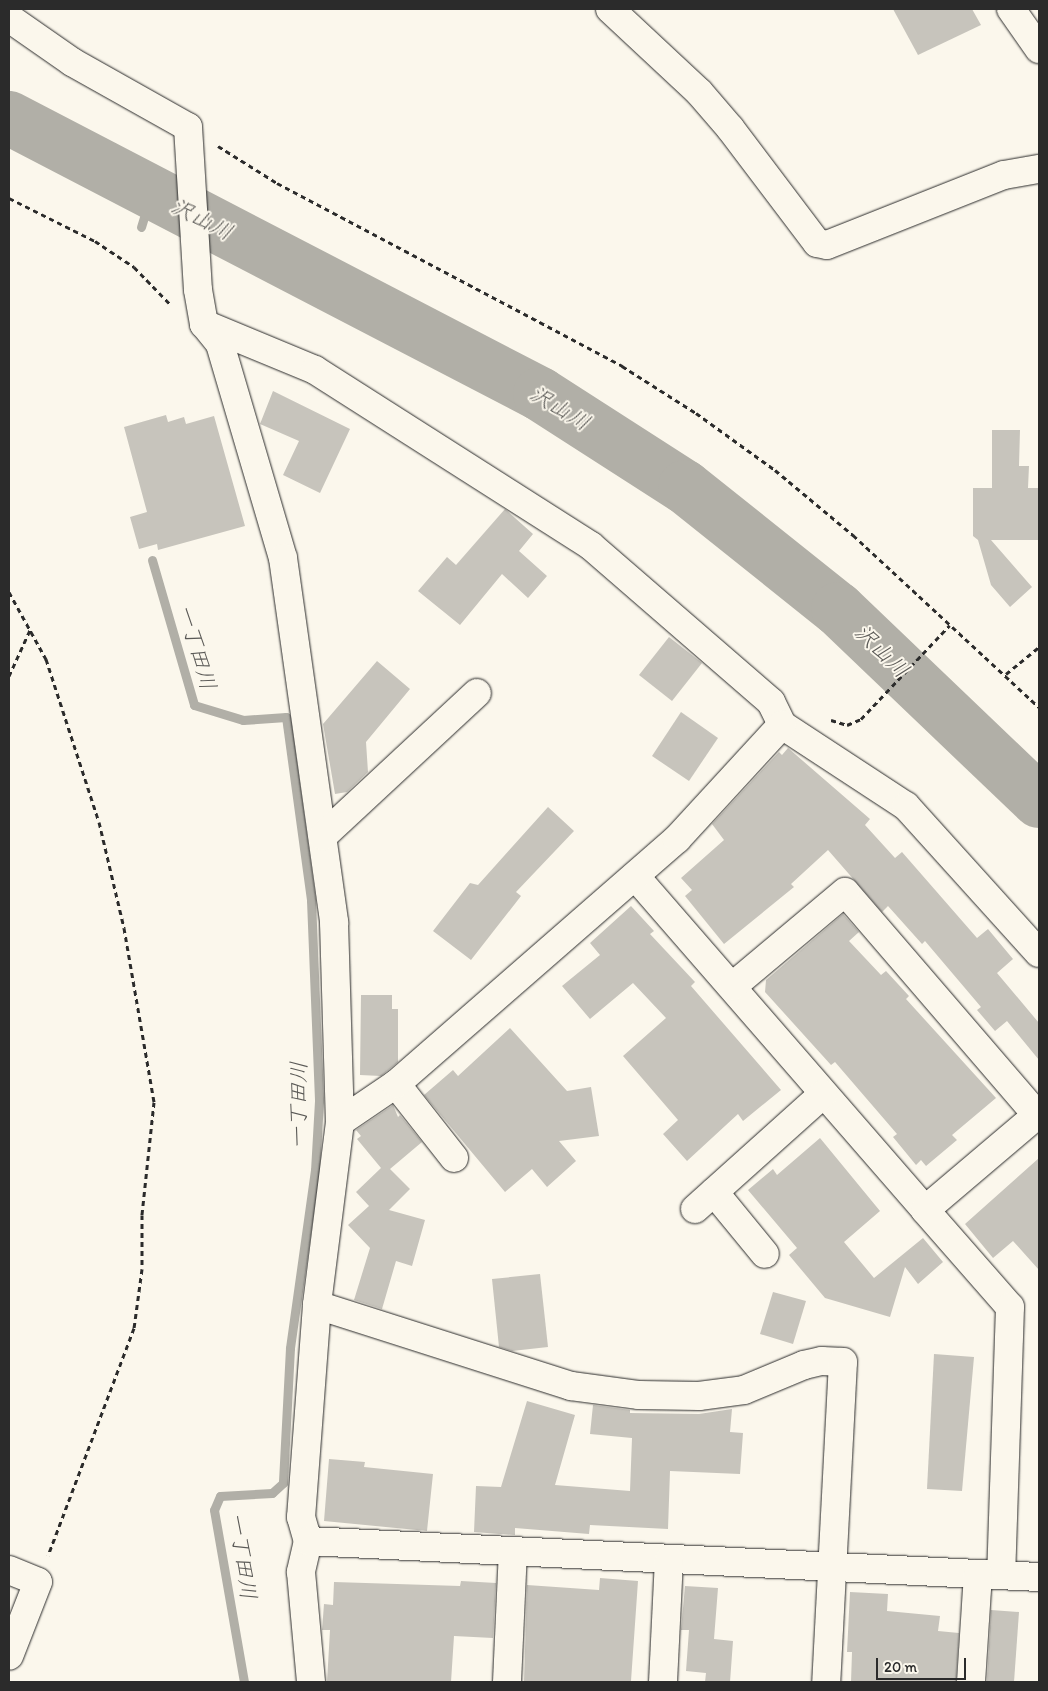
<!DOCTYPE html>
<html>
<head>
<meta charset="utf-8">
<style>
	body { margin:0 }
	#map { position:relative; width:1048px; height:1691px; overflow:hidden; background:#fbf7ec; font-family:Itim,"Klee One",sans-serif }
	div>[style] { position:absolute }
	.stream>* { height:9px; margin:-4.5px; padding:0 4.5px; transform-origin:4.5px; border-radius:4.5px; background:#b1afa7 }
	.river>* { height:54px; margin:-27px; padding:0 27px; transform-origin:27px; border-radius:27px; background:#b1afa7 }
	.building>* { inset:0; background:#c7c4bc }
	.path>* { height:3px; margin-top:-1.5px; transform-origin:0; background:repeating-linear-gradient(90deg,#2b2b2b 0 5px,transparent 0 9px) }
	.roads { filter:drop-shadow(0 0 1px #2b2b2b) drop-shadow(0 0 1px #2b2b2b) }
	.minor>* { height:28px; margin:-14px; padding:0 14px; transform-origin:14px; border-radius:14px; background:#fbf7ec }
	span { translate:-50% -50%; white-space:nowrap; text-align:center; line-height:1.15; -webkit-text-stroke:4px #fbf7ec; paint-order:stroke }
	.water-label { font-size:22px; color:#5a5956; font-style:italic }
	.frame { position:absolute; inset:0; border:10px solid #2b2b2b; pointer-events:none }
	.scale { position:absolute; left:876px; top:1658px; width:90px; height:22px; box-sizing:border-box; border:2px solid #2b2b2b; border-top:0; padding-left:6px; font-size:15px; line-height:18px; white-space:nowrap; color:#2b2b2b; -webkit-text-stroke:4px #fbf7ec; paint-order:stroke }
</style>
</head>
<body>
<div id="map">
	<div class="stream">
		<div style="left:141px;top:227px;width:39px;rotate:-73deg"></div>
		<div style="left:152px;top:560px;width:151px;rotate:73.8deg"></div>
		<div style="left:194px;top:705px;width:51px;rotate:17deg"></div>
		<div style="left:243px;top:720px;width:43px;rotate:-4deg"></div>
		<div style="left:286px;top:717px;width:185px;rotate:82.2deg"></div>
		<div style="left:311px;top:900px;width:201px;rotate:87.7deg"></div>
		<div style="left:319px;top:1101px;width:69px;rotate:93.3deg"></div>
		<div style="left:315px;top:1170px;width:180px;rotate:98deg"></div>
		<div style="left:290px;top:1348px;width:135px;rotate:93deg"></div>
		<div style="left:283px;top:1483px;width:15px;rotate:138deg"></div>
		<div style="left:272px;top:1493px;width:52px;rotate:176.7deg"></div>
		<div style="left:220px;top:1496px;width:15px;rotate:113deg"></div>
		<div style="left:214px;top:1510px;width:175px;rotate:80.1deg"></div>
	</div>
	<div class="river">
		<div style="left:9px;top:118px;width:598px;rotate:27.46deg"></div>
		<div style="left:540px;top:394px;width:172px;rotate:32.7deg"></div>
		<div style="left:685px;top:487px;width:196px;rotate:38.6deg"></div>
		<div style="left:838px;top:609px;width:278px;rotate:43.7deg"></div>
	</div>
	<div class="building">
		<div style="clip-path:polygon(893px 9px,972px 9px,981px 25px,918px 55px)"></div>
		<div style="clip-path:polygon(273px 391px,350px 429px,320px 493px,283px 475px,299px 441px,260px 424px)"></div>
		<div style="clip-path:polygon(166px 415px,168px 422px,184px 417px,186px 424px,214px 416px,245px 526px,158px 550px,157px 544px,139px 549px,130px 517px,147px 512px,124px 427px)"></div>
		<div style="clip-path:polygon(992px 430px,1020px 430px,1019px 466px,1029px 466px,1028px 488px,1039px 488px,1039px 540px,991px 540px,1032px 587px,1010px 607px,991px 585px,978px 540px,973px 536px,973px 488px,992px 488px)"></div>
		<div style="clip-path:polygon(505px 509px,533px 534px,519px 551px,547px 576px,528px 598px,502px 574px,460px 625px,418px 591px,447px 557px,456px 565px)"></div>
		<div style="clip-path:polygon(669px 637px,702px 663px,672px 701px,639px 675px)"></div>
		<div style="clip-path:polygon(377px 661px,410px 689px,366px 742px,368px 772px,347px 792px,335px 794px,323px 724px)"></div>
		<div style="clip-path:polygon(681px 712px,718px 738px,689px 781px,652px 756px)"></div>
		<div style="clip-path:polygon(788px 748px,870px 819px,865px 825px,895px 858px,902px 852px,977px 938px,988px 929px,1013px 959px,997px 973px,1039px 1023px,1039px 1060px,1007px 1021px,995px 1031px,977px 1010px,981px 1007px,925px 941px,922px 944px,888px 906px,882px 912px,828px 850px,791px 884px,794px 887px,724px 944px,685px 896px,692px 890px,681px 878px,724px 840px,712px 824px,779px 752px,782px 755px)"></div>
		<div style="clip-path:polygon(548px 807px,574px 831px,516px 892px,521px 896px,471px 960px,433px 931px,470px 883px,478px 885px)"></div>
		<div style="clip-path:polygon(631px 906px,654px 931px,650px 934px,695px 982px,691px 986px,781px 1090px,743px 1121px,738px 1114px,687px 1161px,663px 1134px,678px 1120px,623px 1056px,666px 1018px,633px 983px,590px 1019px,562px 986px,600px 955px,590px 943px)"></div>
		<div style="clip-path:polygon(843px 914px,859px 932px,849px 941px,881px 975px,886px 971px,909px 996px,906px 999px,996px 1098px,952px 1135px,957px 1140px,926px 1166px,921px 1160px,916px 1165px,893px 1137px,897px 1134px,835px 1062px,831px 1065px,765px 992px,766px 980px)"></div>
		<div style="clip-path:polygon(361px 995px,392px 995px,392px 1009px,398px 1009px,398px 1062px,381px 1076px,360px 1075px)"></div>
		<div style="clip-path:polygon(510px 1028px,567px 1091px,591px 1087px,599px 1136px,559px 1141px,576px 1161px,547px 1187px,532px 1169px,505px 1192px,424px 1095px,453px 1070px,458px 1076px)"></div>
		<div style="clip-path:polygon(393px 1105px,398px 1117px,400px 1115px,422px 1142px,390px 1169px,410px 1189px,389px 1210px,425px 1220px,412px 1266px,396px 1261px,382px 1309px,354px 1300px,370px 1248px,348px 1225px,369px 1206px,356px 1192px,381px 1168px,357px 1139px,361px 1136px,356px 1130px)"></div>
		<div style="clip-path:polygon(820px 1138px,880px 1211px,844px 1242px,874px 1278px,923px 1238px,943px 1262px,918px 1284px,905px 1267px,890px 1317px,825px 1298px,789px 1255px,797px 1248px,748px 1190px,773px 1169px,777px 1175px)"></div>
		<div style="clip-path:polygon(1039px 1158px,1039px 1270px,1013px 1241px,993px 1258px,965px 1224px)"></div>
		<div style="clip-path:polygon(540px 1274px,548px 1347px,512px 1351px,499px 1347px,492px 1279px)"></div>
		<div style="clip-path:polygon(773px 1292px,806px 1301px,793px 1344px,760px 1334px)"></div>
		<div style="clip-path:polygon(934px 1354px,974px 1357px,962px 1491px,927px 1489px)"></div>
		<div style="clip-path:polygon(527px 1401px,575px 1415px,555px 1485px,630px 1491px,632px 1438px,590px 1434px,593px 1405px,630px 1410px,630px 1413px,699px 1414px,732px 1409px,730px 1432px,743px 1433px,740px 1474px,670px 1471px,668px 1529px,590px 1525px,589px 1534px,515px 1528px,515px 1535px,474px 1532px,476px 1486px,501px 1487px)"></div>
		<div style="clip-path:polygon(329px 1459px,365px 1462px,364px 1467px,433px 1474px,427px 1531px,324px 1521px)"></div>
		<div style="clip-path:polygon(600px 1578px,638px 1581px,631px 1681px,524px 1682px,527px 1585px,599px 1590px)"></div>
		<div style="clip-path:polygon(461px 1581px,496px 1583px,493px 1638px,454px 1636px,451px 1682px,327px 1682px,330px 1630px,322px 1630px,324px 1604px,333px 1605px,334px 1582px,460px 1586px)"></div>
		<div style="clip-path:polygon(685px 1586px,718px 1588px,714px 1639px,733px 1641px,730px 1682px,705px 1682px,706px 1673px,686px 1671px,689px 1630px,681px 1630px)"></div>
		<div style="clip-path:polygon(850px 1592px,888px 1594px,887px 1611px,940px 1616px,938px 1631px,959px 1633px,956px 1682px,851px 1682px,852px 1652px,847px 1652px)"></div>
		<div style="clip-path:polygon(991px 1610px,1019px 1612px,1014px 1682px,987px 1682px)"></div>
	</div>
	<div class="path">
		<div style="left:218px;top:146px;width:70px;rotate:32.1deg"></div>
		<div style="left:277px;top:183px;width:391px;rotate:27.9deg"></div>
		<div style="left:622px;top:366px;width:88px;rotate:32.4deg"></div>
		<div style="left:696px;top:413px;width:97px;rotate:35.8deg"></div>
		<div style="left:775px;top:470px;width:102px;rotate:39.8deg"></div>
		<div style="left:853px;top:535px;width:253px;rotate:42.8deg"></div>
		<div style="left:9px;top:198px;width:96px;rotate:26.6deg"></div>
		<div style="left:95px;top:241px;width:47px;rotate:33.7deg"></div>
		<div style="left:134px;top:267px;width:53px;rotate:45.8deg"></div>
		<div style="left:9px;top:592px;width:77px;rotate:61.1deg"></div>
		<div style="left:46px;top:659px;width:171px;rotate:72deg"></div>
		<div style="left:99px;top:822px;width:109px;rotate:76.7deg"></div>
		<div style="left:124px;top:928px;width:177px;rotate:80.2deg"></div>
		<div style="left:154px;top:1102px;width:114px;rotate:96.1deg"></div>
		<div style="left:142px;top:1215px;width:54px;rotate:90deg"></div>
		<div style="left:142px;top:1269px;width:60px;rotate:97.7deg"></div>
		<div style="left:134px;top:1328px;width:243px;rotate:110.7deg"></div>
		<div style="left:1006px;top:674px;width:43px;rotate:-39.3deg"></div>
		<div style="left:9px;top:676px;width:51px;rotate:-65.5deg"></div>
		<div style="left:831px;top:720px;width:17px;rotate:17deg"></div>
		<div style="left:847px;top:725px;width:15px;rotate:-23deg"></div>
		<div style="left:861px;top:719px;width:129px;rotate:-46.6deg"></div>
	</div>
	<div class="roads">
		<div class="minor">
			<div style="left:610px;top:9px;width:122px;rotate:43deg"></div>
			<div style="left:699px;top:92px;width:48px;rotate:49.3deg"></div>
			<div style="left:730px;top:128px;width:144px;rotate:52.9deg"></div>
			<div style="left:817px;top:243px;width:10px;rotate:11deg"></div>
			<div style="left:827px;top:245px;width:190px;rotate:-21.6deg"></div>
			<div style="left:1004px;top:175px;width:36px;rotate:-10deg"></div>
			<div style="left:1011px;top:9px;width:49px;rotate:55deg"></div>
			<div style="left:9px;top:18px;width:77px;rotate:34.9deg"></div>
			<div style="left:72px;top:62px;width:133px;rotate:29.3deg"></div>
			<div style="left:188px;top:127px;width:163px;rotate:86.5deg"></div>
			<div style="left:198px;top:290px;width:35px;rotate:80deg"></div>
			<div style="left:204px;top:324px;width:26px;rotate:51deg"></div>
			<div style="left:220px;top:344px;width:223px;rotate:73.6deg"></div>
			<div style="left:283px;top:558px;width:368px;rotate:82deg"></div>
			<div style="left:334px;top:922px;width:200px;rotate:88.3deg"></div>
			<div style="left:340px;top:1122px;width:184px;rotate:97.2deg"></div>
			<div style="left:317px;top:1305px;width:213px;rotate:94.3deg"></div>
			<div style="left:301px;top:1517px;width:25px;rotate:74deg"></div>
			<div style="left:308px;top:1541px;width:32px;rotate:103deg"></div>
			<div style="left:301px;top:1572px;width:110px;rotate:84.8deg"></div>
			<div style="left:204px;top:324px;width:120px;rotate:22.5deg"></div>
			<div style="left:315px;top:370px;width:327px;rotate:32.5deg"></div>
			<div style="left:591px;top:546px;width:238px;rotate:40.9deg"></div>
			<div style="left:771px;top:702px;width:25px;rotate:64deg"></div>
			<div style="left:782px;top:725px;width:148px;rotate:33.2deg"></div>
			<div style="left:906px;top:806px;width:198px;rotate:47.9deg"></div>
			<div style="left:323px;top:836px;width:210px;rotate:-42.9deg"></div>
			<div style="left:635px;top:876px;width:442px;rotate:49deg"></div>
			<div style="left:925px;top:1210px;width:147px;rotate:-40.3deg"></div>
			<div style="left:1037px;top:1115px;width:294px;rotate:-130.7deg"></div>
			<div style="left:845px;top:892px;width:146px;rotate:140deg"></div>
			<div style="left:396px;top:1084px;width:94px;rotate:51.9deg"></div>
			<div style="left:340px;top:1122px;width:68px;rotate:-34.2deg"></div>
			<div style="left:396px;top:1084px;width:373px;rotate:-41.1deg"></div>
			<div style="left:677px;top:839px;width:155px;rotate:-47.4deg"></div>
			<div style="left:714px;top:1192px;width:80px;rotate:50.6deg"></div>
			<div style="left:695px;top:1209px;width:172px;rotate:-41.9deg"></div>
			<div style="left:925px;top:1210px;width:129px;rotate:48.8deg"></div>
			<div style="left:1010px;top:1307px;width:268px;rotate:91.9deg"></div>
			<div style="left:317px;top:1305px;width:267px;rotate:17.7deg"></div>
			<div style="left:571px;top:1386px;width:69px;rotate:7.5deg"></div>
			<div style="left:639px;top:1395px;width:60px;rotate:1deg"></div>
			<div style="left:699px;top:1396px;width:45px;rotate:-7.6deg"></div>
			<div style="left:744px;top:1390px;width:65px;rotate:-22.6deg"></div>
			<div style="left:804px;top:1365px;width:18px;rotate:-13deg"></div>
			<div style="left:822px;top:1361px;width:21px;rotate:3deg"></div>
			<div style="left:843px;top:1362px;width:320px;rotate:93deg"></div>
			<div style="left:308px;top:1541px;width:732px;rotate:2.82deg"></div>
			<div style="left:9px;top:1570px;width:31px;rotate:22deg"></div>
			<div style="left:38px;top:1582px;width:79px;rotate:111.4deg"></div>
			<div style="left:507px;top:1682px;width:130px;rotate:-87.4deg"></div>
			<div style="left:663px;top:1682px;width:122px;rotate:-87.2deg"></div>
			<div style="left:971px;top:1682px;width:108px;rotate:-86.3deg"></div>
		</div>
	</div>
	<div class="water-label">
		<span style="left:202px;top:219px;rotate:27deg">沢山川</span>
		<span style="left:560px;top:408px;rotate:31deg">沢山川</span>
		<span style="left:197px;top:647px;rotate:74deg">一丁田川</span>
		<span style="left:882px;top:651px;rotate:44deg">沢山川</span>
		<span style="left:298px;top:1105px;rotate:-89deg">一丁田川</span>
		<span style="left:243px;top:1556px;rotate:82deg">一丁田川</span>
	</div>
	<div class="frame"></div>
	<div class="scale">20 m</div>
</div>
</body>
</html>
